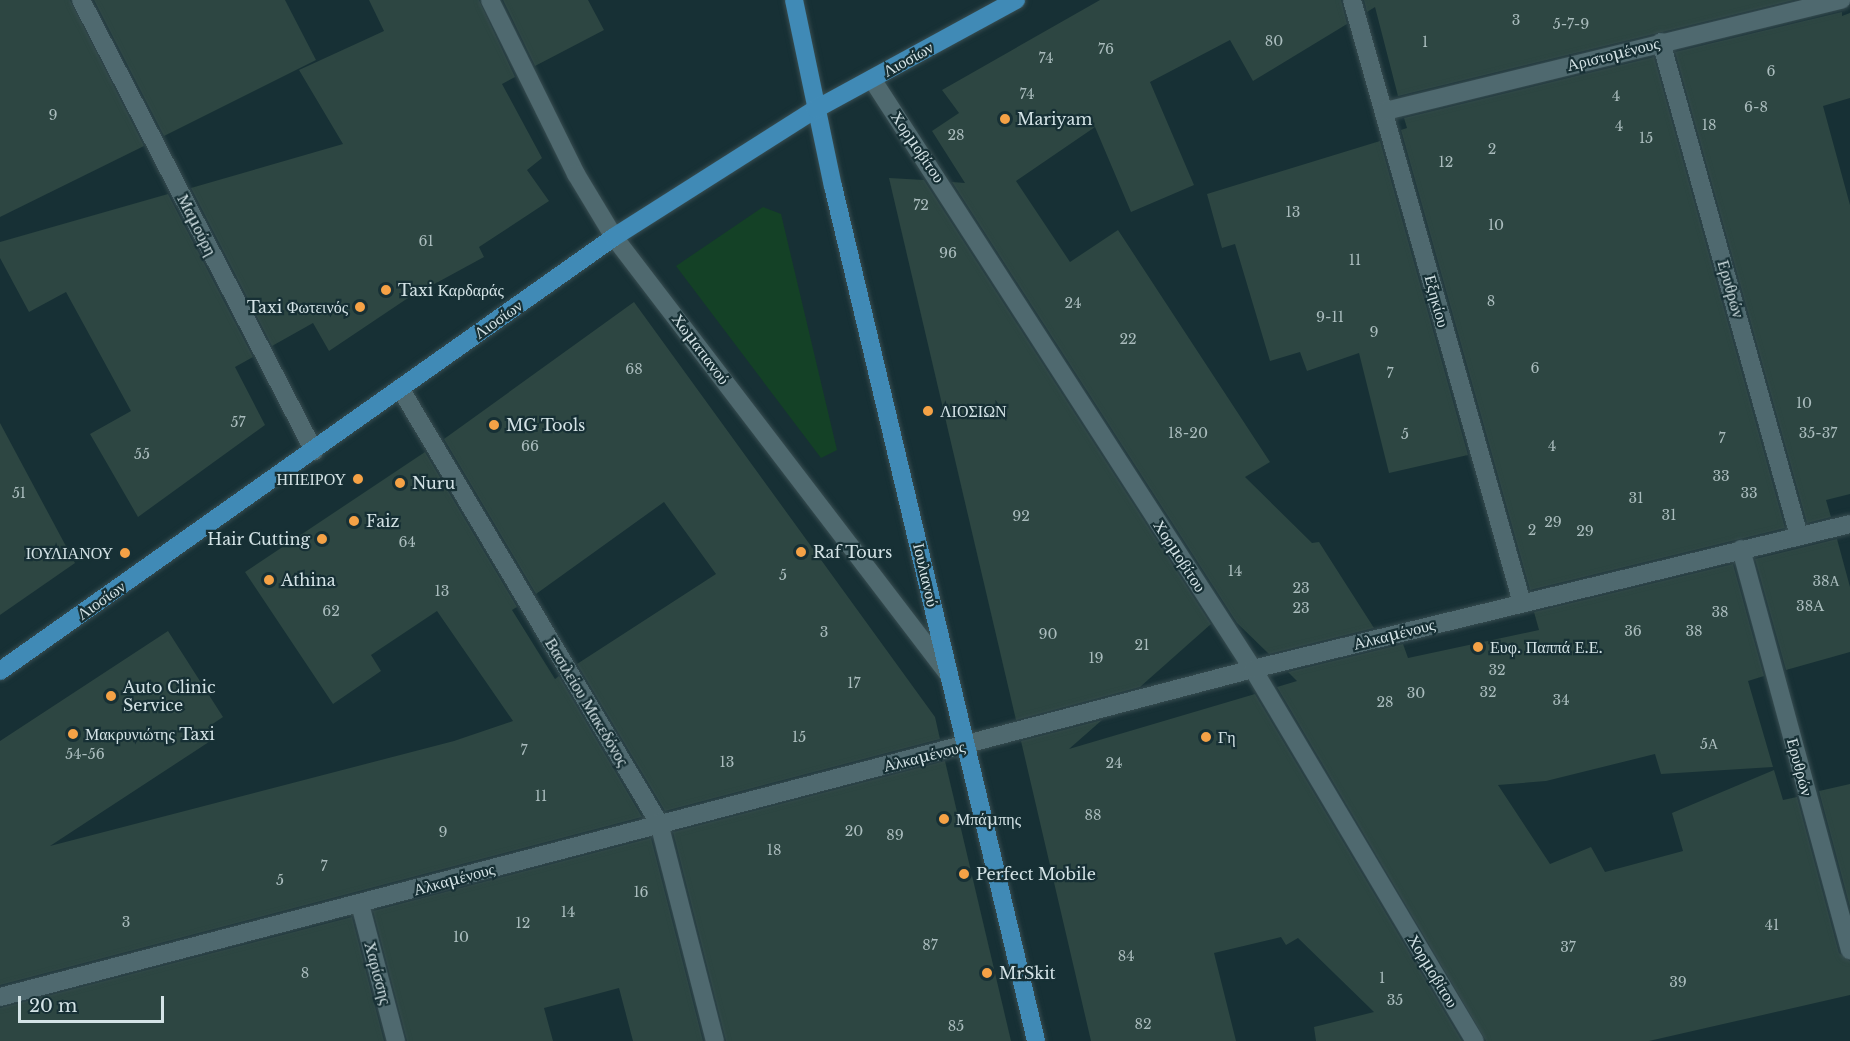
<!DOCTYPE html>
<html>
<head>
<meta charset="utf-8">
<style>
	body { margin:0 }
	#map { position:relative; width:1850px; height:1041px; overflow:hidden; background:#173035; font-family:"Libre Baskerville",serif }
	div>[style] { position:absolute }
	.green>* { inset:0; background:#144126 }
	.building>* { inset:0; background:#2d4642 }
	.roads { filter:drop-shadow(0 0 2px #384d51) drop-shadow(0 0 2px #384d51) }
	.minor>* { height:18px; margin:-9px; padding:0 9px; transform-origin:9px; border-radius:9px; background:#4f696f }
	.major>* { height:18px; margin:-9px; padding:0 9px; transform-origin:9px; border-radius:9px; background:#408ab6 }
	.dots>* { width:16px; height:16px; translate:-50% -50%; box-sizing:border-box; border:3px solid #173035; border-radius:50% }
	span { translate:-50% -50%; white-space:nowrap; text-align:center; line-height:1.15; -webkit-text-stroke:4.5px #173035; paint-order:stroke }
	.number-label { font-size:14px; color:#aabcbd }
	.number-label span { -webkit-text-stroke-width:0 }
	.street-label { font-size:16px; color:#d4e3e6 }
	.poi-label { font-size:16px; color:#d4e3e6 }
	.left { translate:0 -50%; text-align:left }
	.right { translate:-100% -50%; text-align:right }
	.scale { position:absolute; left:18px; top:996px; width:146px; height:27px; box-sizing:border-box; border:3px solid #d4e3e6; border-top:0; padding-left:8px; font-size:18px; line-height:21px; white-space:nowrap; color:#d4e3e6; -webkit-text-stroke:4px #173035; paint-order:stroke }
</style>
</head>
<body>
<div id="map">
	<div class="green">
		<div style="clip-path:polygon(763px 207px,781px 214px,837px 450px,821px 458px,676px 266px)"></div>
	</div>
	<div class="building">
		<div style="clip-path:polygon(0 0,70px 0,144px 146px,0 217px)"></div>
		<div style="clip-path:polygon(94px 0,285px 0,316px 60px,164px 136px)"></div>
		<div style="clip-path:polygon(369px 0,479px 0,515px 77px,502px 84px,542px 158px,527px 170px,549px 201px,479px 247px,484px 257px,405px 300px,329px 351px,313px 323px,272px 346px,191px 188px,343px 144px,299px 70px,384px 31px)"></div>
		<div style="clip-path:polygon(503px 0,588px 0,604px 30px,535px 66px)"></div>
		<div style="clip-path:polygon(1100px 0,1341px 0,1347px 24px,1253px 81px,1230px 40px,1150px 82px,1194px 185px,1131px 212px,1095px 127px,1016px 181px,1070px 262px,1118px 230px,1270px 462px,1245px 477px,1312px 543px,1319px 542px,1374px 628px,1269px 654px,1237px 623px,952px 182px,965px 183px,932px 131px,959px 113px,942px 90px)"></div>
		<div style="clip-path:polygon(1364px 0,1794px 0,1398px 96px,1375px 7px,1367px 12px)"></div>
		<div style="clip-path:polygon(1842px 12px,1842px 16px,1850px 13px,1850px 98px,1823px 106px,1850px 205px,1850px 494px,1826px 500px,1831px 517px,1807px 523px,1675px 52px)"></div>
		<div style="clip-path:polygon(1654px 57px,1785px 528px,1530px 590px,1401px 130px,1407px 128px,1404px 118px)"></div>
		<div style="clip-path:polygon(1380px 141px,1468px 455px,1389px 473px,1359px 353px,1307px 371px,1300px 352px,1270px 361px,1235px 244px,1222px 248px,1207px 194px)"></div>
		<div style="clip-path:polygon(889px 178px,924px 180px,1211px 624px,1140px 687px,1016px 720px)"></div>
		<div style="clip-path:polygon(168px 194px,253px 357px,235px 367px,265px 425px,138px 517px,90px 434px,131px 411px,66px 292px,29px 312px,0 258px,0 242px)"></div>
		<div style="clip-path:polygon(634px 302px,935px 717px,940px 739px,665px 811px,577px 664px,716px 574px,664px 502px,536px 594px,444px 439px)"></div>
		<div style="clip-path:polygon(0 423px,75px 563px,0 615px)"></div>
		<div style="clip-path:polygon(425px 452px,517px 607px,512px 610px,555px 679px,559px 676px,642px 817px,0 985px,0 741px,168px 631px,223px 717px,208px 727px,215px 738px,50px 846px,454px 741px,513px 721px,437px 611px,371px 655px,381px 671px,333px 704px,245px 572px)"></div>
		<div style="clip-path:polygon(1837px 539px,1850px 587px,1850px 652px,1786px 670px,1755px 559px)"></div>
		<div style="clip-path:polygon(1733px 564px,1764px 676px,1748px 681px,1773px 767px,1661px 774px,1655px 754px,1546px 781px,1498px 785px,1550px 864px,1591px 847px,1605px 872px,1683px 851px,1672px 813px,1774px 770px,1783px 800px,1797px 797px,1839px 953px,1850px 961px,1850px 995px,1649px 1041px,1486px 1041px,1277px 687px,1297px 681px,1288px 672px,1403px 644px,1408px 658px,1539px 630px,1534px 612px)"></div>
		<div style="clip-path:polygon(1255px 694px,1462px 1041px,1316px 1041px,1314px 1027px,1374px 1012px,1298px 938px,1286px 945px,1281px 937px,1214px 953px,1236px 1041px,1091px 1041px,1021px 741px,1102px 720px,1069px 749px)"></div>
		<div style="clip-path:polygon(945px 761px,1011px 1041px,726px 1041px,673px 832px)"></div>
		<div style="clip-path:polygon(1850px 784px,1850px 907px,1819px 791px)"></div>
		<div style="clip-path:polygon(651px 838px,703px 1041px,633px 1041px,619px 988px,544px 1008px,553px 1041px,407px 1041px,373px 911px)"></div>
		<div style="clip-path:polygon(352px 917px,384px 1041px,0 1041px,0 1008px)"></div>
	</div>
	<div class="roads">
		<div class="minor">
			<div style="left:81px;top:0;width:508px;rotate:62.68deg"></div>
			<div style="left:490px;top:0;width:194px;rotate:63.7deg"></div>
			<div style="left:576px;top:174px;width:74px;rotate:58.9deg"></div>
			<div style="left:614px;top:237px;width:551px;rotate:52.59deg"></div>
			<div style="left:1352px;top:0;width:627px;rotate:74.26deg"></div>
			<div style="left:1661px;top:42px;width:513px;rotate:74.39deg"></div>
			<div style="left:872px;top:79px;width:702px;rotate:57.15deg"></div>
			<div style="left:1253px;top:669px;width:433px;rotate:59.2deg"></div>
			<div style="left:1385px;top:111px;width:470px;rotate:-13.7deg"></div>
			<div style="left:400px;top:388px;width:506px;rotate:59.23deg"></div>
			<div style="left:659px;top:823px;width:225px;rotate:75.6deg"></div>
			<div style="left:1741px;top:549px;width:416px;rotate:74.8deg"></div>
			<div style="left:360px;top:904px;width:142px;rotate:75.3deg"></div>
			<div style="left:0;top:997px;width:1295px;rotate:-14.67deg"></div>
			<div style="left:1253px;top:669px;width:614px;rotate:-13.65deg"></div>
		</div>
		<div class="major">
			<div style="left:794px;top:0;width:190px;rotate:78.2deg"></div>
			<div style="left:833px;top:186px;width:879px;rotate:76.64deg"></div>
			<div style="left:0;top:671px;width:752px;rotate:-35.25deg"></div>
			<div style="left:614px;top:237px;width:239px;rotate:-32.4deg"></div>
			<div style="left:816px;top:109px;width:228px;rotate:-28.6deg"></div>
		</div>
	</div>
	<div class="dots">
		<div style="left:1005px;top:119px;background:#f5a246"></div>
		<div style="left:386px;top:290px;background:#f5a246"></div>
		<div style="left:360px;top:307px;background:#f5a246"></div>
		<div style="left:928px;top:411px;background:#f5a246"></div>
		<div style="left:494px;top:425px;background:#f5a246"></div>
		<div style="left:358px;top:479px;background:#f5a246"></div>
		<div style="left:400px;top:483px;background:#f5a246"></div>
		<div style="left:354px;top:521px;background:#f5a246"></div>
		<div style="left:322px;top:539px;background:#f5a246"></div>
		<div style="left:801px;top:552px;background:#f5a246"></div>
		<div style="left:125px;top:553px;background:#f5a246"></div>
		<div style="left:269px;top:580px;background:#f5a246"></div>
		<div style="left:1478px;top:647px;background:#f5a246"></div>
		<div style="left:111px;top:696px;background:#f5a246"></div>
		<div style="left:73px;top:734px;background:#f5a246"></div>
		<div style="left:1206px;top:737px;background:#f5a246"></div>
		<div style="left:944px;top:819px;background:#f5a246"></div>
		<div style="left:964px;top:874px;background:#f5a246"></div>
		<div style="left:987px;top:973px;background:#f5a246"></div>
	</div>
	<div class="number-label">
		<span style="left:1516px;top:20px">3</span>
		<span style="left:1571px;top:24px">5-7-9</span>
		<span style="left:1274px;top:41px">80</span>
		<span style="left:1425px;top:42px">1</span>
		<span style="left:1106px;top:49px">76</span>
		<span style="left:1046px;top:58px">74</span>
		<span style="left:1771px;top:71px">6</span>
		<span style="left:1027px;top:94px">74</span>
		<span style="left:1616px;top:96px">4</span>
		<span style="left:1756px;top:107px">6-8</span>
		<span style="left:53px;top:115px">9</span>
		<span style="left:1709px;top:125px">18</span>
		<span style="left:1619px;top:126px">4</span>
		<span style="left:956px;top:135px">28</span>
		<span style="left:1646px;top:138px">15</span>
		<span style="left:1492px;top:149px">2</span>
		<span style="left:1446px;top:162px">12</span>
		<span style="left:921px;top:205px">72</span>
		<span style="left:1293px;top:212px">13</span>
		<span style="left:1496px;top:225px">10</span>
		<span style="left:426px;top:241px">61</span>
		<span style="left:948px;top:253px">96</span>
		<span style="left:1355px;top:260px">11</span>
		<span style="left:1491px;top:301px">8</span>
		<span style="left:1073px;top:303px">24</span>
		<span style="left:1330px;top:317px">9-11</span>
		<span style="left:1374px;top:332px">9</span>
		<span style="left:1128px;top:339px">22</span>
		<span style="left:1535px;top:368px">6</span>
		<span style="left:634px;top:369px">68</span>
		<span style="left:1390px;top:373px">7</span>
		<span style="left:1804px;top:403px">10</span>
		<span style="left:238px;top:422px">57</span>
		<span style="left:1188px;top:433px">18-20</span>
		<span style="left:1818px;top:433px">35-37</span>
		<span style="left:1405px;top:434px">5</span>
		<span style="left:1722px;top:438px">7</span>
		<span style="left:530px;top:446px">66</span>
		<span style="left:1552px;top:446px">4</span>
		<span style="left:142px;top:454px">55</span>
		<span style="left:1721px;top:476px">33</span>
		<span style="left:19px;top:493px">51</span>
		<span style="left:1749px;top:493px">33</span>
		<span style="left:1636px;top:498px">31</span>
		<span style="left:1669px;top:515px">31</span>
		<span style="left:1021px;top:516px">92</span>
		<span style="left:1553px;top:522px">29</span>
		<span style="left:1532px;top:530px">2</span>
		<span style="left:1585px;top:531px">29</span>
		<span style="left:407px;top:542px">64</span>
		<span style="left:1235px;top:571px">14</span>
		<span style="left:783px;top:575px">5</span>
		<span style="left:1826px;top:581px">38Α</span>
		<span style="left:1301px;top:588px">23</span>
		<span style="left:442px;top:591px">13</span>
		<span style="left:1810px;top:606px">38A</span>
		<span style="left:1301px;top:608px">23</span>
		<span style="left:331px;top:611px">62</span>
		<span style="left:1720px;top:612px">38</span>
		<span style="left:1633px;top:631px">36</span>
		<span style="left:1694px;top:631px">38</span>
		<span style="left:824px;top:632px">3</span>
		<span style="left:1048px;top:634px">90</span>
		<span style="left:1142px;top:645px">21</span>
		<span style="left:1096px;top:658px">19</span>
		<span style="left:1497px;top:670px">32</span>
		<span style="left:854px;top:683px">17</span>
		<span style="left:1488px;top:692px">32</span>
		<span style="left:1416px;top:693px">30</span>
		<span style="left:1561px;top:700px">34</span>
		<span style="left:1385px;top:702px">28</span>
		<span style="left:799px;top:737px">15</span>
		<span style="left:1709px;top:744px">5Α</span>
		<span style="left:524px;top:750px">7</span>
		<span style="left:85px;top:754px">54-56</span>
		<span style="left:727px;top:762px">13</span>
		<span style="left:1114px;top:763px">24</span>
		<span style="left:541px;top:796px">11</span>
		<span style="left:1093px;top:815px">88</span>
		<span style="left:854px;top:831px">20</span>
		<span style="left:443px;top:832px">9</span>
		<span style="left:895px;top:835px">89</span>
		<span style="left:774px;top:850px">18</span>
		<span style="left:324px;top:866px">7</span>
		<span style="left:280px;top:880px">5</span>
		<span style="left:641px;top:892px">16</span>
		<span style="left:568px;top:912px">14</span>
		<span style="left:126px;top:922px">3</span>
		<span style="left:523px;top:923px">12</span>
		<span style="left:1772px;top:925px">41</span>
		<span style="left:461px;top:937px">10</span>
		<span style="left:930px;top:945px">87</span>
		<span style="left:1568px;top:947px">37</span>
		<span style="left:1126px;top:956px">84</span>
		<span style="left:305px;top:973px">8</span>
		<span style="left:1382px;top:978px">1</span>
		<span style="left:1678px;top:982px">39</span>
		<span style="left:1395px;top:1000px">35</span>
		<span style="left:1143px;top:1024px">82</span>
		<span style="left:956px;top:1026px">85</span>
	</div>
	<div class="street-label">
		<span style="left:1613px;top:54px;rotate:-14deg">Αριστομένους</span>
		<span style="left:908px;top:59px;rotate:-29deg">Λιοσίων</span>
		<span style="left:918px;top:147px;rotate:56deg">Χορμοβίτου</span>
		<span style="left:197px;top:225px;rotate:63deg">Μαμούρη</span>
		<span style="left:1731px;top:289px;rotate:74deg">Ερυθρών</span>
		<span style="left:1437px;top:301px;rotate:75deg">Εξηκίου</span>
		<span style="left:498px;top:319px;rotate:-35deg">Λιοσίων</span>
		<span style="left:701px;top:349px;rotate:53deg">Χωματιανού</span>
		<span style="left:1180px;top:556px;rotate:57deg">Χορμοβίτου</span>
		<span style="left:926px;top:575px;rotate:77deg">Ιουλιανού</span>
		<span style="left:101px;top:600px;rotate:-35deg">Λιοσίων</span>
		<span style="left:1394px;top:634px;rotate:-14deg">Αλκαμένους</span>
		<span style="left:587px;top:702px;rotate:59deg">Βασιλείου Μακεδόνος</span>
		<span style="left:924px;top:756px;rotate:-14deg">Αλκαμένους</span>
		<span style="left:1800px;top:767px;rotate:75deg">Ερυθρών</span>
		<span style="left:454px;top:879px;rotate:-15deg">Αλκαμένους</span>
		<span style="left:1433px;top:971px;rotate:59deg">Χορμοβίτου</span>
		<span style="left:378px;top:973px;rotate:75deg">Χαρίσσης</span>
	</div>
	<div class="poi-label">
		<span class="left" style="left:1017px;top:119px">Mariyam</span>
		<span class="left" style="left:398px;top:290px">Taxi Καρδαράς</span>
		<span class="right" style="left:348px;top:307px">Taxi Φωτεινός</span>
		<span class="left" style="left:940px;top:411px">ΛΙΟΣΙΩΝ</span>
		<span class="left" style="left:506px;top:425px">MG Tools</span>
		<span class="right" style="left:346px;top:479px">ΗΠΕΙΡΟΥ</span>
		<span class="left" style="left:412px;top:483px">Nuru</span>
		<span class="left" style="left:366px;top:521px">Faiz</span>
		<span class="right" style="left:310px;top:539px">Hair Cutting</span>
		<span class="left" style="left:813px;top:552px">Raf Tours</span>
		<span class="right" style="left:113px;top:553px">ΙΟΥΛΙΑΝΟΥ</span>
		<span class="left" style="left:281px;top:580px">Athina</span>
		<span class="left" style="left:1490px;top:647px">Ευφ. Παππά Ε.Ε.</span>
		<span class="left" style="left:123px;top:696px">Auto Clinic<br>Service</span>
		<span class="left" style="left:85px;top:734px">Μακρυνιώτης Taxi</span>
		<span class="left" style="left:1218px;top:737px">Γη</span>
		<span class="left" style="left:956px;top:819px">Μπάμπης</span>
		<span class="left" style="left:976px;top:874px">Perfect Mobile</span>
		<span class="left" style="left:999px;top:973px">MrSkit</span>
	</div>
	<div class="scale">20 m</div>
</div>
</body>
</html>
